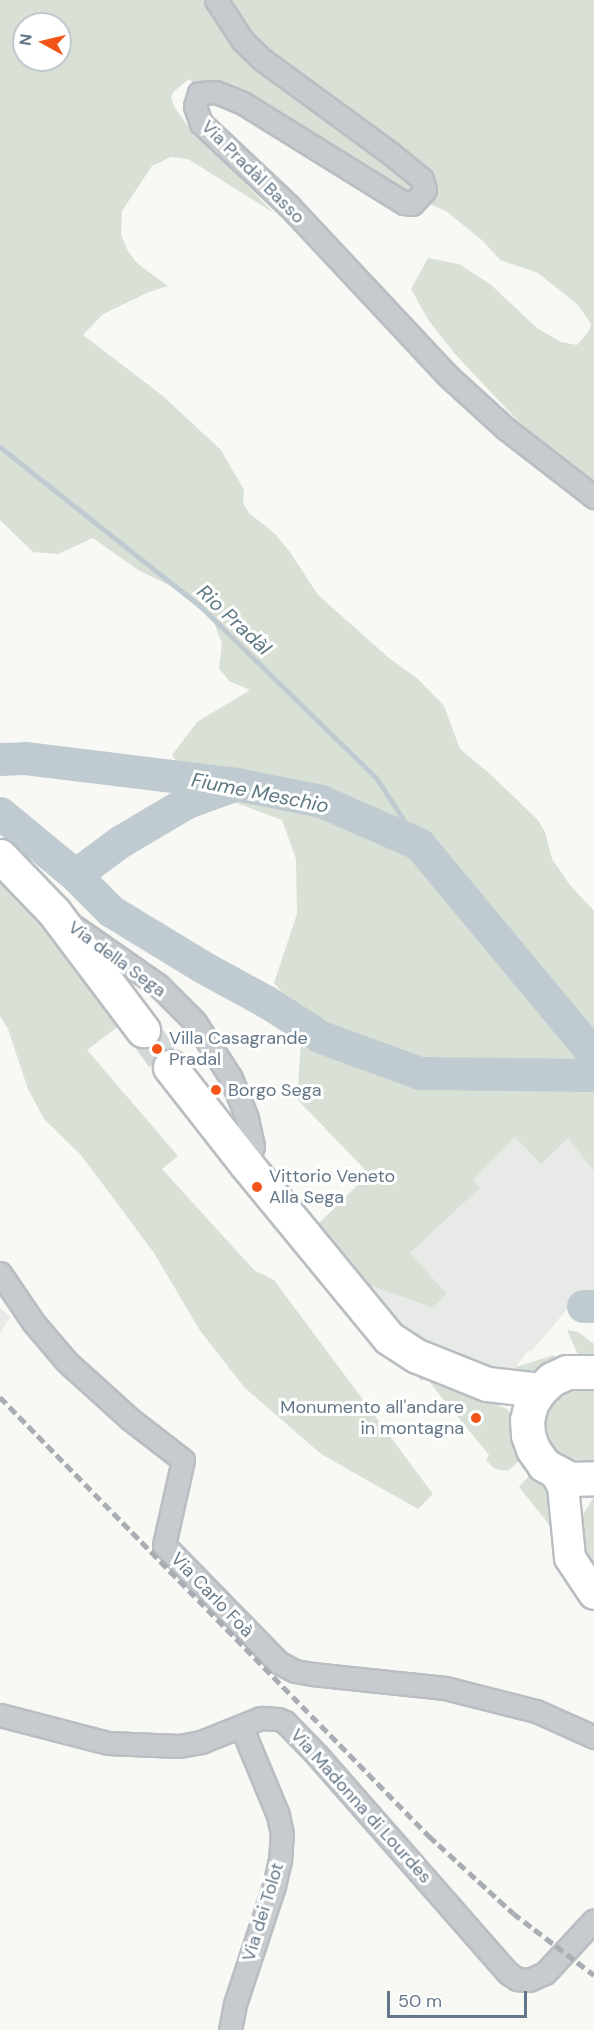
<!DOCTYPE html>
<html>
<head>
<meta charset="utf-8">
<style>
  body { margin:0 }
  #map { position:relative; width:594px; height:2030px; overflow:hidden; background:#f8f8f4; font-family:"DM Sans",sans-serif }
  div>[style] { position:absolute }
  .built>* { inset:0; background:#e8eae8 }
  .green>* { inset:0; background:#d9e0d5 }
  .stream>* { height:5px; margin:-2.5px; padding:0 2.5px; transform-origin:2.5px; border-radius:2.5px; background:#c0cbd1 }
  .river>* { height:33px; margin:-16.5px; padding:0 16.5px; transform-origin:16.5px; border-radius:16.5px; background:#c0cbd1 }
  .primary-tunnel>* { height:33px; margin-top:-16.5px; transform-origin:0; background:repeating-linear-gradient(90deg,#d3d8d9 0 33px,transparent 0 49px) }
  .roads { filter:drop-shadow(2px 0 #b9bec3) drop-shadow(-2px 0 #b9bec3) drop-shadow(0 2px #b9bec3) drop-shadow(0 -2px #b9bec3) }
  .minor>* { height:21px; margin:-10.5px; padding:0 10.5px; transform-origin:10.5px; border-radius:10.5px; background:#c7cbce }
  .secondary>* { height:30px; margin:-15px; padding:0 15px; transform-origin:15px; border-radius:15px; background:#fff }
  .primary>* { height:33px; margin:-16.5px; padding:0 16.5px; transform-origin:16.5px; border-radius:16.5px; background:#fff }
  .rail>* { height:4.5px; margin-top:-2.25px; transform-origin:0; background:repeating-linear-gradient(90deg,#a7adb3 0 9px,transparent 0 13.5px) }
  .dots>* { width:16px; height:16px; translate:-50% -50%; box-sizing:border-box; border:3px solid #fff; border-radius:50% }
  span { translate:-50% -50%; white-space:nowrap; text-align:center; line-height:1.15; -webkit-text-stroke:6px #fff; paint-order:stroke }
  .street-label { font-size:18px; color:#647788 }
  .poi-label { font-size:18px; color:#647788 }
  .left { translate:0 -50%; text-align:left }
  .right { translate:-100% -50%; text-align:right }
  .water-label { font-size:20px; color:#5f7984; font-style:italic }
  .north { position:absolute; left:12px; top:12px; width:60px; height:60px; box-sizing:border-box; background:#fff; border:2px solid #c1c9cf; border-radius:50%; rotate:278deg; font-size:16px; font-weight:700; line-height:24px; text-align:center; color:#647788 }
  .north::after { content:''; display:block; margin:auto; width:21px; height:27px; background:#f35519; clip-path:polygon(50% 0,100% 100%,50% 72%,0 100%) }
  .scale { position:absolute; left:387px; top:1991px; width:140px; height:27px; box-sizing:border-box; border:3px solid #647788; border-top:0; padding-left:8px; font-size:18px; line-height:21px; white-space:nowrap; color:#647788; -webkit-text-stroke:4px #fff; paint-order:stroke }
</style>
</head>
<body>
<div id="map">
  <div class="built">
    <i style="clip-path:polygon(515px 1137px,568px 1137px,594px 1171px,594px 1300px,573px 1302px,531px 1352px,528px 1350px,508px 1378px,426px 1346px,361px 1295px,372px 1286px,433px 1308px,447px 1295px,410px 1253px,480px 1188px,472px 1179px)"></i>
    <i style="clip-path:polygon(0 1307px,10px 1317px,0 1334px)"></i>
  </div>
  <div class="green">
    <i style="clip-path:polygon(evenodd,0 0,208px 0,416px 181px,410px 197px,202px 91px,189px 79px,173px 92px,171px 98px,175px 108px,187px 125px,274px 213px,188px 159px,171px 157px,152px 166px,122px 211px,121px 235px,128px 251px,138px 264px,168px 286px,149px 292px,103px 314px,83px 335px,163px 396px,221px 450px,244px 490px,243px 503px,249px 513px,275px 534px,290px 552px,318px 595px,389px 658px,418px 679px,444px 706px,460px 749px,489px 773px,538px 820px,545px 832px,552px 859px,570px 885px,594px 911px,594px 1171px,568px 1138px,541px 1164px,515px 1137px,473px 1179px,480px 1188px,410px 1253px,447px 1294px,433px 1308px,372px 1286px,361px 1295px,314px 1228px,369px 1174px,297px 1099px,303px 1015px,274px 983px,297px 914px,296px 859px,282px 820px,226px 799px,211px 807px,172px 755px,197px 722px,250px 690px,229px 681px,219px 668px,222px 643px,214px 623px,201px 607px,179px 590px,138px 570px,93px 538px,58px 554px,33px 552px,0 520px,0 0,24px 24px,60px 24px,60px 60px,24px 60px,24px 24px)"></i>
    <i style="clip-path:polygon(224px 0,594px 0,594px 484px,519px 422px,455px 354px,429px 321px,411px 289px,428px 258px,459px 264px,490px 284px,537px 328px,561px 342px,577px 345px,589px 331px,591px 324px,578px 305px,538px 273px,500px 260px,483px 241px,446px 211px,427px 203px,431px 191px,362px 123px,248px 36px)"></i>
    <i style="clip-path:polygon(0 856px,132px 1016px,87px 1050px,178px 1156px,162px 1169px,254px 1270px,274px 1280px,433px 1494px,418px 1509px,321px 1454px,244px 1387px,201px 1332px,154px 1253px,111px 1195px,80px 1154px,44px 1119px,28px 1089px,8px 1029px,0 1016px)"></i>
    <i style="clip-path:polygon(567px 1330px,578px 1332px,594px 1344px,594px 1363px,578px 1355px)"></i>
    <i style="clip-path:polygon(554px 1355px,557px 1361px,537px 1376px,508px 1378px,516px 1367px)"></i>
    <i style="clip-path:polygon(409px 1365px,507px 1409px,515px 1420px,521px 1459px,508px 1471px,495px 1469px,486px 1460px,489px 1455px,426px 1378px,421px 1381px)"></i>
    <i style="clip-path:polygon(579px 1387px,594px 1389px,594px 1460px,587px 1462px,564px 1457px,554px 1450px,545px 1429px,550px 1405px,557px 1396px)"></i>
    <i style="clip-path:polygon(531px 1474px,548px 1480px,551px 1527px,519px 1487px)"></i>
    <i style="clip-path:polygon(594px 1497px,594px 1576px,586px 1565px,580px 1527px,584px 1513px)"></i>
  </div>
  <div class="stream">
    <i style="left:0;top:447px;width:257px;rotate:38.5deg"></i>
    <i style="left:201px;top:607px;width:246px;rotate:44.3deg"></i>
    <i style="left:377px;top:779px;width:77px;rotate:57.1deg"></i>
  </div>
  <div class="river">
    <i style="left:0;top:759px;width:25px;rotate:-2deg"></i>
    <i style="left:25px;top:758px;width:213px;rotate:7deg"></i>
    <i style="left:236px;top:784px;width:87px;rotate:11.3deg"></i>
    <i style="left:321px;top:801px;width:107px;rotate:23.7deg"></i>
    <i style="left:419px;top:844px;width:274px;rotate:50.3deg"></i>
    <i style="left:0;top:813px;width:97px;rotate:39.6deg"></i>
    <i style="left:75px;top:875px;width:51px;rotate:45deg"></i>
    <i style="left:111px;top:911px;width:105px;rotate:31.4deg"></i>
    <i style="left:201px;top:966px;width:75px;rotate:28.6deg"></i>
    <i style="left:267px;top:1002px;width:64px;rotate:32.9deg"></i>
    <i style="left:321px;top:1037px;width:105px;rotate:20deg"></i>
    <i style="left:420px;top:1073px;width:174px;rotate:0.7deg"></i>
    <i style="left:75px;top:875px;width:57px;rotate:-36.5deg"></i>
    <i style="left:121px;top:841px;width:77px;rotate:-30.6deg"></i>
    <i style="left:187px;top:802px;width:47px;rotate:-20deg"></i>
    <i style="left:583px;top:1306px;width:11px"></i>
  </div>
  <div class="primary-tunnel">
    <i style="left:143px;top:1030px;width:46px;rotate:53.9deg"></i>
  </div>
  <div class="roads">
    <div class="minor">
      <i style="left:216px;top:0;width:49px;rotate:56.6deg"></i>
      <i style="left:243px;top:41px;width:28px;rotate:44deg"></i>
      <i style="left:263px;top:60px;width:157px;rotate:36.2deg"></i>
      <i style="left:390px;top:153px;width:41px;rotate:39.1deg"></i>
      <i style="left:422px;top:179px;width:11px;rotate:75deg"></i>
      <i style="left:425px;top:190px;width:19px;rotate:133deg"></i>
      <i style="left:412px;top:204px;width:8px;rotate:-173deg"></i>
      <i style="left:404px;top:203px;width:190px;rotate:-148.2deg"></i>
      <i style="left:243px;top:103px;width:29px;rotate:-158deg"></i>
      <i style="left:216px;top:92px;width:17px;rotate:177deg"></i>
      <i style="left:199px;top:93px;width:14px;rotate:107deg"></i>
      <i style="left:195px;top:106px;width:18px;rotate:71deg"></i>
      <i style="left:201px;top:123px;width:121px;rotate:43.3deg"></i>
      <i style="left:289px;top:206px;width:231px;rotate:46.9deg"></i>
      <i style="left:447px;top:375px;width:79px;rotate:42.4deg"></i>
      <i style="left:505px;top:428px;width:113px;rotate:37.8deg"></i>
      <i style="left:75px;top:927px;width:101px;rotate:34.9deg"></i>
      <i style="left:158px;top:985px;width:52px;rotate:45deg"></i>
      <i style="left:195px;top:1022px;width:67px;rotate:57.3deg"></i>
      <i style="left:231px;top:1078px;width:43px;rotate:68.2deg"></i>
      <i style="left:247px;top:1118px;width:29px;rotate:78deg"></i>
      <i style="left:253px;top:1146px;width:19px;rotate:111deg"></i>
      <i style="left:0;top:1273px;width:59px;rotate:56deg"></i>
      <i style="left:33px;top:1322px;width:52px;rotate:49.6deg"></i>
      <i style="left:67px;top:1362px;width:85px;rotate:42.1deg"></i>
      <i style="left:130px;top:1419px;width:67px;rotate:37.7deg"></i>
      <i style="left:183px;top:1460px;width:87px;rotate:102.6deg"></i>
      <i style="left:164px;top:1545px;width:163px;rotate:45.7deg"></i>
      <i style="left:278px;top:1662px;width:19px;rotate:28deg"></i>
      <i style="left:295px;top:1671px;width:17px;rotate:10deg"></i>
      <i style="left:312px;top:1674px;width:134px;rotate:6deg"></i>
      <i style="left:445px;top:1688px;width:94px;rotate:14.2deg"></i>
      <i style="left:536px;top:1711px;width:64px;rotate:24.1deg"></i>
      <i style="left:0;top:1715px;width:112px;rotate:14.5deg"></i>
      <i style="left:108px;top:1743px;width:71px;rotate:2.4deg"></i>
      <i style="left:179px;top:1746px;width:22px;rotate:-10deg"></i>
      <i style="left:201px;top:1742px;width:65px;rotate:-21.8deg"></i>
      <i style="left:261px;top:1718px;width:17px;rotate:3deg"></i>
      <i style="left:278px;top:1719px;width:8px;rotate:23deg"></i>
      <i style="left:285px;top:1722px;width:46px;rotate:45.9deg"></i>
      <i style="left:317px;top:1755px;width:290px;rotate:48.8deg"></i>
      <i style="left:508px;top:1973px;width:11px;rotate:34deg"></i>
      <i style="left:517px;top:1979px;width:12px;rotate:5deg"></i>
      <i style="left:529px;top:1980px;width:17px;rotate:-24deg"></i>
      <i style="left:545px;top:1973px;width:72px;rotate:-47.2deg"></i>
      <i style="left:230px;top:2030px;width:26px;rotate:-79deg"></i>
      <i style="left:235px;top:2004px;width:124px;rotate:-71.7deg"></i>
      <i style="left:274px;top:1886px;width:26px;rotate:-77deg"></i>
      <i style="left:280px;top:1861px;width:27px;rotate:-86deg"></i>
      <i style="left:282px;top:1834px;width:19px;rotate:-102deg"></i>
      <i style="left:278px;top:1815px;width:94px;rotate:-112.5deg"></i>
    </div>
    <div class="secondary">
      <i style="left:556px;top:1474px;width:14px;rotate:60deg"></i>
      <i style="left:563px;top:1486px;width:72px;rotate:84.4deg"></i>
      <i style="left:570px;top:1558px;width:43px;rotate:56.3deg"></i>
    </div>
    <div class="primary">
      <i style="left:0;top:856px;width:78px;rotate:46deg"></i>
      <i style="left:54px;top:912px;width:148px;rotate:53deg"></i>
      <i style="left:170px;top:1067px;width:123px;rotate:51.9deg"></i>
      <i style="left:246px;top:1164px;width:225px;rotate:50.6deg"></i>
      <i style="left:389px;top:1338px;width:33px;rotate:33deg"></i>
      <i style="left:417px;top:1356px;width:75px;rotate:21.8deg"></i>
      <i style="left:487px;top:1384px;width:53px;rotate:6.5deg"></i>
      <i style="left:594px;top:1372px;width:27px;rotate:180deg"></i>
      <i style="left:567px;top:1372px;width:17px;rotate:155deg"></i>
      <i style="left:552px;top:1379px;width:16px;rotate:137deg"></i>
      <i style="left:540px;top:1390px;width:17px;rotate:123deg"></i>
      <i style="left:531px;top:1404px;width:16px;rotate:104deg"></i>
      <i style="left:527px;top:1420px;width:15px;rotate:86deg"></i>
      <i style="left:528px;top:1435px;width:15px;rotate:70deg"></i>
      <i style="left:533px;top:1449px;width:19px;rotate:55deg"></i>
      <i style="left:544px;top:1465px;width:30px;rotate:28deg"></i>
      <i style="left:570px;top:1479px;width:24px;rotate:-2deg"></i>
    </div>
  </div>
  <div class="rail">
    <i style="left:0;top:1397px;width:614px;rotate:45.66deg"></i>
    <i style="left:429px;top:1836px;width:114px;rotate:42.5deg"></i>
    <i style="left:513px;top:1913px;width:102px;rotate:37.4deg"></i>
  </div>
  <div class="dots">
    <i style="left:157px;top:1049px;background:#f35519"></i>
    <i style="left:216px;top:1090px;background:#f35519"></i>
    <i style="left:257px;top:1187px;background:#f35519"></i>
    <i style="left:476px;top:1418px;background:#f35519"></i>
  </div>
  <div class="street-label">
    <span style="left:253px;top:172px;rotate:45deg">Via Pradàl Basso</span>
    <span style="left:117px;top:959px;rotate:36deg">Via della Sega</span>
    <span style="left:212px;top:1595px;rotate:46deg">Via Carlo Foà</span>
    <span style="left:361px;top:1806px;rotate:48deg">Via Madonna di Lourdes</span>
    <span style="left:263px;top:1912px;rotate:-73deg">Via dei Tolot</span>
  </div>
  <div class="poi-label">
    <span class="left" style="left:169px;top:1049px">Villa Casagrande<br>Pradal</span>
    <span class="left" style="left:228px;top:1090px">Borgo Sega</span>
    <span class="left" style="left:269px;top:1187px">Vittorio Veneto<br>Alla Sega</span>
    <span class="right" style="left:464px;top:1418px">Monumento all'andare<br>in montagna</span>
  </div>
  <div class="water-label">
    <span style="left:234px;top:620px;rotate:43deg">Rio Pradàl</span>
    <span style="left:260px;top:793px;rotate:11deg">Fiume Meschio</span>
  </div>
  <div class="north">N</div>
  <div class="scale">50 m</div>
</div>
</body>
</html>
